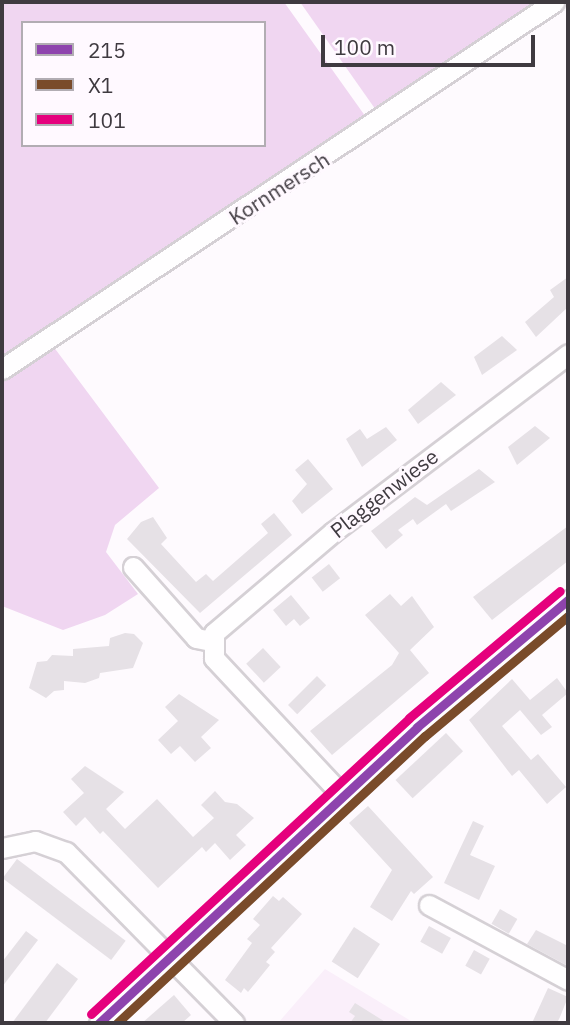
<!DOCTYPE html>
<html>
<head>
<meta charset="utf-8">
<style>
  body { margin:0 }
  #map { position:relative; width:570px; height:1025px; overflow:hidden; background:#fefafe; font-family:"IBM Plex Sans",sans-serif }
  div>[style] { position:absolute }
  .built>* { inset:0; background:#faeffa }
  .green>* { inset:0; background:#f0d6f1 }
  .building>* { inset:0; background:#e6e1e6; transform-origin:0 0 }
  .roads { filter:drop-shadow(2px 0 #d5d0d5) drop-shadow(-2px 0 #d5d0d5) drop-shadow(0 2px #d5d0d5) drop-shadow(0 -2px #d5d0d5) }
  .minor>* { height:19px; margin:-9.5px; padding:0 9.5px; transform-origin:9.5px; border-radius:9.5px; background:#fffeff }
  .bus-1>* { height:9px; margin:-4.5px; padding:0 4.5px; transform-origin:4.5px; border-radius:4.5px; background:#8e44ad }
  .bus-2>* { height:9px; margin:-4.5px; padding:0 4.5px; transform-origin:4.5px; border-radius:4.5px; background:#7a4b2a }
  .bus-3>* { height:9px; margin:-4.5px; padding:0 4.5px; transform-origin:4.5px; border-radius:4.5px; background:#e5007d }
  span { translate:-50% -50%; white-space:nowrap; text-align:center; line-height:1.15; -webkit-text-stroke:6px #fff9ff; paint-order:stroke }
  .street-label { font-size:21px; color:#3f3a40 }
  .frame { position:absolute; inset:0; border:4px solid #3f3a40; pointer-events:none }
  .legend { position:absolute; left:21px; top:21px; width:245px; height:126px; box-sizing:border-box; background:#fff9ff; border:2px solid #b2adb3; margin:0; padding:9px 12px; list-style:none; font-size:21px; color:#3f3a40 }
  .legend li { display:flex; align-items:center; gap:14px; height:35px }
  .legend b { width:35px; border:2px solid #b2adb3 }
  .scale { position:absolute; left:321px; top:35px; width:214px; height:32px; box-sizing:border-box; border:4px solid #3f3a40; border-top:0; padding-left:9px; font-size:21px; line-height:24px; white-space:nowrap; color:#3f3a40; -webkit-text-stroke:5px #fff9ff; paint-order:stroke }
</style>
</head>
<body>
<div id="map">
  <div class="built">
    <i style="clip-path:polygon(325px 969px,411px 1021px,410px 1023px,278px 1023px)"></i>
  </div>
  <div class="green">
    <i style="clip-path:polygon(evenodd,2px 2px,284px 2px,368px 120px,2px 360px,2px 2px,23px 23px,264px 23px,264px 145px,23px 145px,23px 23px)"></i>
    <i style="clip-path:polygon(300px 2px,550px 2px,378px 113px)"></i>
    <i style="clip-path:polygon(53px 346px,159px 488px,115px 525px,106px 552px,138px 594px,105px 615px,63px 630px,2px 606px,2px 379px)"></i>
  </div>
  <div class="building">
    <i style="clip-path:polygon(568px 277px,568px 307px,536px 337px,525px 322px,554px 297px,550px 290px)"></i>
    <i style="clip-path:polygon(502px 336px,517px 350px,482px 375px,474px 357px)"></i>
    <i style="clip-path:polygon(441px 382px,456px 395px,418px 424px,408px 410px)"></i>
    <i style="clip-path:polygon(535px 426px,550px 438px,517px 465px,508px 447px)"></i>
    <i style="clip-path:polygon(386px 427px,397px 440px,362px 467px,346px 439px,360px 429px,367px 439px)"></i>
    <i style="clip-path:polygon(308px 459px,333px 489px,302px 514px,292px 501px,307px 484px,295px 470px)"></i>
    <i style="clip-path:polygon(479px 469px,495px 482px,451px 511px,446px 504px,417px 525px,413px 519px,398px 530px,403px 535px,386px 549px,371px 531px,415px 497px,427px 505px)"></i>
    <i style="clip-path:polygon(274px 513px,292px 535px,200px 613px,127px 539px,141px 522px,153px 517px,167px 538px,161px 544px,196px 582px,206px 574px,213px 581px,268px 533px,261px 524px)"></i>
    <i style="clip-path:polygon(568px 526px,568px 561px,492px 620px,473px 597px)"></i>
    <i style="left:329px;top:564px;width:18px;height:22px;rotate:52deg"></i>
    <i style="clip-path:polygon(390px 594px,401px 606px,412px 596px,434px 627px,410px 650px,429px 673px,332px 755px,310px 731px,392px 665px,399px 653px,365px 615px)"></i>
    <i style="clip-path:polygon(291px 595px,310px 618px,300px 626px,294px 619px,286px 626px,273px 610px)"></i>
    <i style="clip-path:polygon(125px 633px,134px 634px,143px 643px,133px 668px,100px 673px,99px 678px,85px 683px,64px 681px,64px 690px,54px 691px,46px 698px,29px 688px,37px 662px,47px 661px,52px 655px,73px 656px,73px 649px,109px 646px,110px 638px)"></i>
    <i style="left:263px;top:648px;width:26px;height:23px;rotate:47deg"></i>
    <i style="left:317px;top:676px;width:13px;height:41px;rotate:45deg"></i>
    <i style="clip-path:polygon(557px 678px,568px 693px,542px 715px,552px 727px,541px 735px,520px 710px,502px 726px,531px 760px,538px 754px,566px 787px,547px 804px,519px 770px,512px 776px,469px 720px,512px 679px,530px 700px)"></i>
    <i style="clip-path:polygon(179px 694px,219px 720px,201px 737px,211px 748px,195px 762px,180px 746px,171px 754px,158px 740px,178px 721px,165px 707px)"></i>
    <i style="left:446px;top:733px;width:25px;height:69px;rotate:47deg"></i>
    <i style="clip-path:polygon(85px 766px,124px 792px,106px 809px,125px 829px,157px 799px,193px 837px,214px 818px,201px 805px,215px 791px,225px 802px,237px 804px,254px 818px,236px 835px,246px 845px,230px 860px,215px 843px,206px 852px,202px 847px,158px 888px,103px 831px,100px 834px,85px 817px,76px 826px,63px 812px,84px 793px,71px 779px)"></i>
    <i style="clip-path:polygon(368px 806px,433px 877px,414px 894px,411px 891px,392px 921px,370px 907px,392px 870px,349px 823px)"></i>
    <i style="clip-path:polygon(473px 821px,484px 826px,470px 855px,495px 866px,479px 900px,444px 883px)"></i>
    <i style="left:17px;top:859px;width:136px;height:24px;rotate:37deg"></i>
    <i style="clip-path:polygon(273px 896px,279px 901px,283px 897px,302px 914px,271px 948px,275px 952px,266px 962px,270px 965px,248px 992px,244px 988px,241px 993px,225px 980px,252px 943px,247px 939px,260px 925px,253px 919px)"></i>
    <i style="left:500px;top:909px;width:20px;height:17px;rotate:30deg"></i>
    <i style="left:429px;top:926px;width:25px;height:18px;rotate:29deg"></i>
    <i style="left:354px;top:927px;width:31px;height:41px;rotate:33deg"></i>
    <i style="clip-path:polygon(536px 930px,568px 946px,568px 966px,527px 944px)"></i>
    <i style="clip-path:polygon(26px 931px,38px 940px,2px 987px,2px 962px)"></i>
    <i style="left:474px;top:950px;width:18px;height:18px;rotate:29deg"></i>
    <i style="clip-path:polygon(57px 963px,78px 979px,45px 1023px,12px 1023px)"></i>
    <i style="clip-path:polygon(548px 988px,568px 997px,560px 1017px,557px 1023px,532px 1023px)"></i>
    <i style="clip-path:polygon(174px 995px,191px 1015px,182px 1023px,142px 1023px)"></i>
    <i style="clip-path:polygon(355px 1003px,387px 1023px,350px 1023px,355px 1016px,349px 1012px)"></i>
  </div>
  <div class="roads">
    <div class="minor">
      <i style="left:2px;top:369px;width:663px;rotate:-33.62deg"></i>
      <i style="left:133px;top:567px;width:95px;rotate:48.4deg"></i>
      <i style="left:196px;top:638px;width:15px;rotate:11deg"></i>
      <i style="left:343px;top:796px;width:189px;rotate:-133.1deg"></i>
      <i style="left:214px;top:658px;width:25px;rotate:-90deg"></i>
      <i style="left:214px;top:633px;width:156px;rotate:-40.3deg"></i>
      <i style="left:333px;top:532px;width:295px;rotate:-37.1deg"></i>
      <i style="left:2px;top:848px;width:34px;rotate:-12deg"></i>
      <i style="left:35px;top:841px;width:33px;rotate:20deg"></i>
      <i style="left:66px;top:852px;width:240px;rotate:45.5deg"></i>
      <i style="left:429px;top:905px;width:158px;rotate:28.3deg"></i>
      <i style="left:99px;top:1023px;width:434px;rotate:-42.9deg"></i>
      <i style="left:417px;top:727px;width:197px;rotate:-40.1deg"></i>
    </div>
  </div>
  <div class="bus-1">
    <i style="left:99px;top:1023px;width:434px;rotate:-42.9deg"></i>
    <i style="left:417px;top:727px;width:197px;rotate:-40.1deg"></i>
  </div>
  <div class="bus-2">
    <i style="left:117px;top:1023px;width:421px;rotate:-43deg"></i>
    <i style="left:425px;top:736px;width:187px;rotate:-40deg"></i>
  </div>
  <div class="bus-3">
    <i style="left:91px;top:1014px;width:434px;rotate:-42.9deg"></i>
    <i style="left:409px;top:718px;width:197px;rotate:-40.1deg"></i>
  </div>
  <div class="street-label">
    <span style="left:279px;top:188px;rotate:-33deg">Kornmersch</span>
    <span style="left:384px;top:493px;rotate:-38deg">Plaggenwiese</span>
  </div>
  <div class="frame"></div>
  <ul class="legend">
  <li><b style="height:9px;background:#8e44ad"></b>215</li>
  <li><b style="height:9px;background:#7a4b2a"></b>X1</li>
  <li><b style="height:9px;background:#e5007d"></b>101</li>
  </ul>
  <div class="scale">100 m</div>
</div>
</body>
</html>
